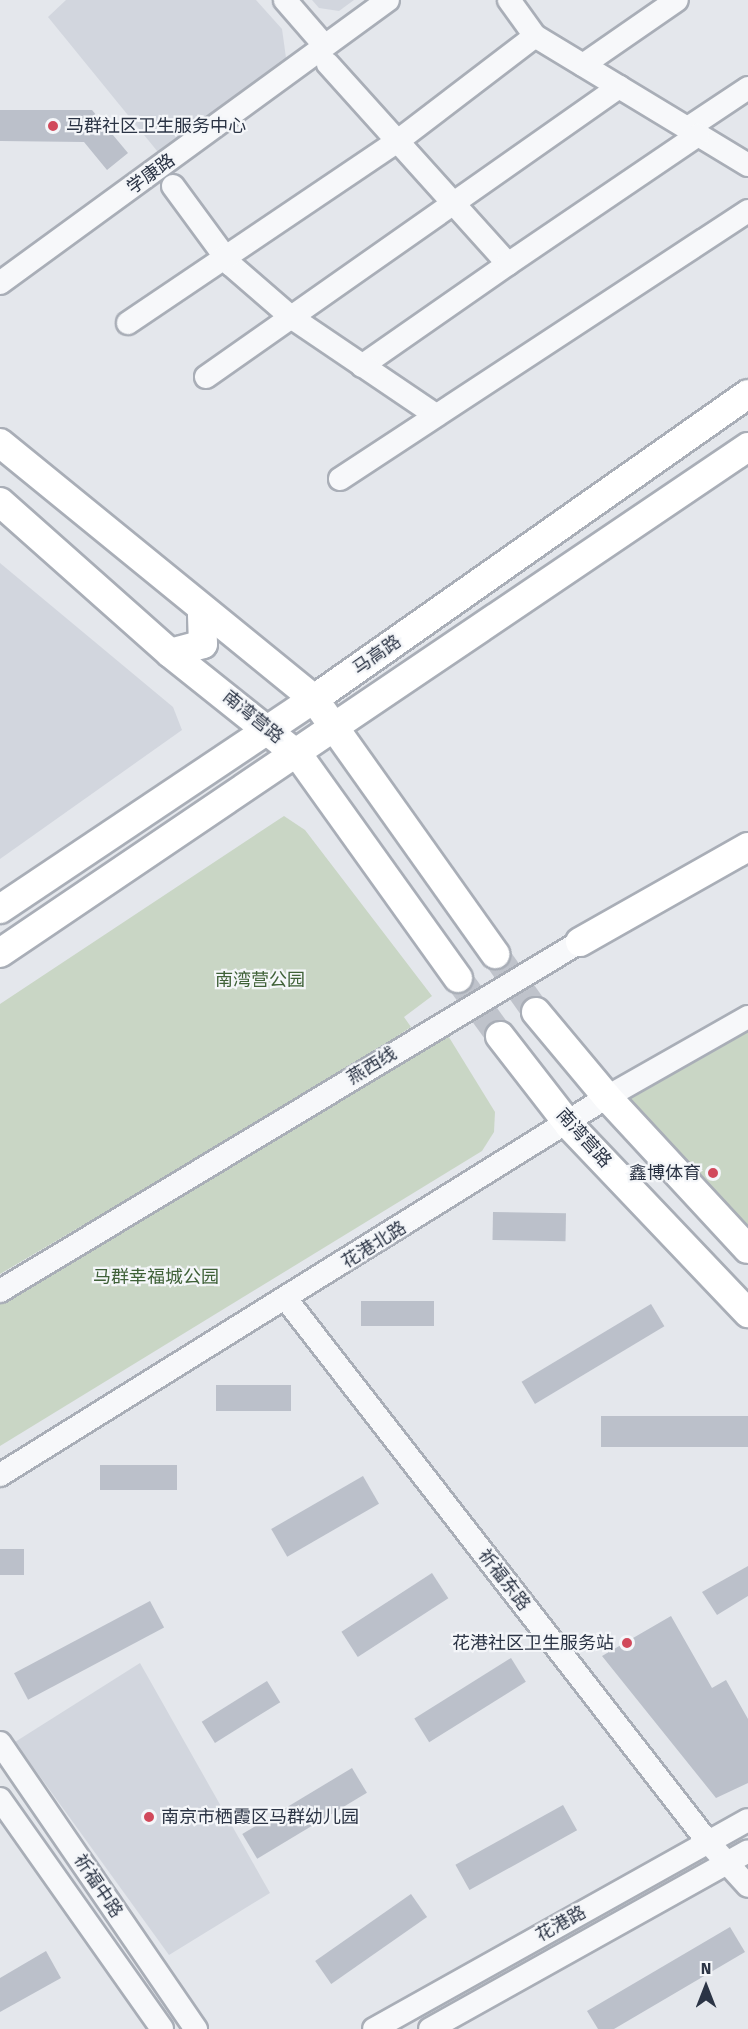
<!DOCTYPE html>
<html>
<head>
<meta charset="utf-8">
<style>
  body { margin:0 }
  #map { position:relative; width:748px; height:2029px; overflow:hidden; background:#e4e7ec; font-family:"Fira Sans","Noto Sans SC",sans-serif }
  div>[style] { position:absolute }
  .built>* { inset:0; background:#d2d6de }
  .green>* { inset:0; background:#c9d6c5 }
  .building>* { inset:0; background:#bbc0ca; transform-origin:0 0 }
  .major-tunnel>* { height:28px; margin-top:-14px; transform-origin:0; background:repeating-linear-gradient(90deg,#bfc3cb 0 28px,transparent 0 42px) }
  .roads { filter:drop-shadow(2px 0 #a9aeb7) drop-shadow(-2px 0 #a9aeb7) drop-shadow(0 2px #a9aeb7) drop-shadow(0 -2px #a9aeb7) }
  .minor>* { height:22px; margin:-11px; padding:0 11px; transform-origin:11px; border-radius:11px; background:#f7f8fa }
  .major>* { height:28px; margin:-14px; padding:0 14px; transform-origin:14px; border-radius:14px; background:#fff }
  .dots>* { width:16px; height:16px; translate:-50% -50%; box-sizing:border-box; border:3px solid #f4f6f9; border-radius:50% }
  span { translate:-50% -50%; white-space:nowrap; text-align:center; line-height:1.15; -webkit-text-stroke:4.5px #f4f6f9; paint-order:stroke }
  .poi-label { font-size:18px; color:#2b3445 }
  .left { translate:0 -50%; text-align:left }
  .right { translate:-100% -50%; text-align:right }
  .street-label { font-size:18px; color:#2b3445 }
  .park-label { font-size:18px; color:#3f6138 }
  .north { position:absolute; left:676px; top:1957px; width:60px; height:60px; -webkit-text-stroke:4px #f4f6f9; paint-order:stroke; rotate:0deg; font-size:16px; font-weight:700; line-height:24px; text-align:center; color:#2b3445 }
  .north::after { content:''; display:block; margin:auto; width:21px; height:27px; background:#2b3445; clip-path:polygon(50% 0,100% 100%,50% 72%,0 100%) }
</style>
</head>
<body>
<div id="map">
  <div class="built">
    <i style="clip-path:polygon(66px 0,256px 0,282px 29px,287px 65px,162px 157px,48px 17px)"></i>
    <i style="clip-path:polygon(312px 0,354px 0,339px 11px,319px 8px)"></i>
    <i style="clip-path:polygon(0 563px,173px 707px,182px 730px,0 859px)"></i>
    <i style="clip-path:polygon(140px 1663px,270px 1893px,169px 1955px,15px 1742px)"></i>
  </div>
  <div class="green">
    <i style="clip-path:polygon(284px 816px,305px 830px,432px 996px,404px 1017px,411px 1027px,343px 1072px,0 1274px,0 1004px)"></i>
    <i style="clip-path:polygon(748px 1017px,748px 1249px,607px 1097px)"></i>
    <i style="clip-path:polygon(447px 1034px,495px 1112px,494px 1132px,482px 1151px,0 1446px,0 1300px)"></i>
  </div>
  <div class="building">
    <i style="clip-path:polygon(0 110px,92px 110px,128px 153px,107px 170px,84px 142px,0 141px)"></i>
    <i style="left:493px;top:1212px;width:73px;height:28px;rotate:1deg"></i>
    <i style="left:361px;top:1301px;width:73px;height:25px"></i>
    <i style="left:651px;top:1304px;width:26px;height:151px;rotate:59deg"></i>
    <i style="left:216px;top:1385px;width:75px;height:26px"></i>
    <i style="left:748px;top:1416px;width:31px;height:147px;rotate:90deg"></i>
    <i style="left:100px;top:1465px;width:77px;height:25px"></i>
    <i style="left:363px;top:1476px;width:32px;height:106px;rotate:60deg"></i>
    <i style="left:0;top:1549px;width:24px;height:26px"></i>
    <i style="clip-path:polygon(748px 1566px,748px 1596px,717px 1615px,702px 1592px)"></i>
    <i style="left:432px;top:1573px;width:30px;height:108px;rotate:57deg"></i>
    <i style="left:150px;top:1601px;width:30px;height:154px;rotate:62deg"></i>
    <i style="clip-path:polygon(671px 1616px,712px 1688px,726px 1680px,748px 1719px,748px 1783px,716px 1798px,602px 1656px)"></i>
    <i style="left:511px;top:1658px;width:28px;height:114px;rotate:58deg"></i>
    <i style="left:267px;top:1681px;width:25px;height:77px;rotate:58deg"></i>
    <i style="left:352px;top:1768px;width:29px;height:128px;rotate:59deg"></i>
    <i style="left:563px;top:1805px;width:29px;height:123px;rotate:61deg"></i>
    <i style="left:411px;top:1894px;width:28px;height:117px;rotate:55deg"></i>
    <i style="clip-path:polygon(730px 1927px,745px 1952px,614px 2029px,598px 2029px,587px 2011px)"></i>
    <i style="clip-path:polygon(46px 1951px,61px 1978px,0 2012px,0 1978px)"></i>
  </div>
  <div class="major-tunnel">
    <i style="left:495px;top:954px;width:71px;rotate:54.7deg"></i>
    <i style="left:458px;top:978px;width:72px;rotate:54.1deg"></i>
  </div>
  <div class="roads">
    <div class="minor">
      <i style="left:285px;top:0;width:60px;rotate:49.1deg"></i>
      <i style="left:509px;top:0;width:44px;rotate:54.2deg"></i>
      <i style="left:535px;top:36px;width:249px;rotate:31.2deg"></i>
      <i style="left:328px;top:64px;width:269px;rotate:48deg"></i>
      <i style="left:508px;top:264px;width:178px;rotate:145.1deg"></i>
      <i style="left:583px;top:65px;width:114px;rotate:-34.7deg"></i>
      <i style="left:688px;top:128px;width:72px;rotate:-33.7deg"></i>
      <i style="left:173px;top:186px;width:98px;rotate:53.7deg"></i>
      <i style="left:231px;top:265px;width:79px;rotate:40.9deg"></i>
      <i style="left:291px;top:317px;width:175px;rotate:34.1deg"></i>
      <i style="left:508px;top:264px;width:230px;rotate:-34.2deg"></i>
      <i style="left:0;top:283px;width:480px;rotate:-36.1deg"></i>
      <i style="left:128px;top:323px;width:327px;rotate:-34deg"></i>
      <i style="left:399px;top:140px;width:171px;rotate:-37.4deg"></i>
      <i style="left:206px;top:377px;width:505px;rotate:-35.08deg"></i>
      <i style="left:340px;top:479px;width:488px;rotate:-33.3deg"></i>
      <i style="left:0;top:1291px;width:677px;rotate:-31.04deg"></i>
      <i style="left:286px;top:1299px;width:688px;rotate:52.15deg"></i>
      <i style="left:708px;top:1842px;width:59px;rotate:47.7deg"></i>
      <i style="left:0;top:1475px;width:715px;rotate:-31.91deg"></i>
      <i style="left:607px;top:1097px;width:162px;rotate:-29.6deg"></i>
      <i style="left:0;top:1743px;width:347px;rotate:55.6deg"></i>
      <i style="left:0;top:1799px;width:281px;rotate:54.8deg"></i>
      <i style="left:374px;top:2029px;width:428px;rotate:-29.2deg"></i>
      <i style="left:430px;top:2029px;width:364px;rotate:-29.2deg"></i>
    </div>
    <div class="major">
      <i style="left:0;top:443px;width:405px;rotate:39.2deg"></i>
      <i style="left:314px;top:699px;width:313px;rotate:54.6deg"></i>
      <i style="left:0;top:502px;width:227px;rotate:41.6deg"></i>
      <i style="left:170px;top:653px;width:165px;rotate:38.6deg"></i>
      <i style="left:299px;top:756px;width:273px;rotate:54.4deg"></i>
      <i style="left:170px;top:653px;width:34px;rotate:-15deg"></i>
      <i style="left:203px;top:644px;width:32px;rotate:-92deg"></i>
      <i style="left:0;top:909px;width:378px;rotate:-33.8deg"></i>
      <i style="left:314px;top:699px;width:530px;rotate:-35.1deg"></i>
      <i style="left:580px;top:942px;width:193px;rotate:-29.5deg"></i>
      <i style="left:0;top:953px;width:903px;rotate:-34.08deg"></i>
      <i style="left:536px;top:1012px;width:111px;rotate:50.1deg"></i>
      <i style="left:607px;top:1097px;width:207px;rotate:47.2deg"></i>
      <i style="left:500px;top:1036px;width:113px;rotate:52.2deg"></i>
      <i style="left:569px;top:1125px;width:260px;rotate:46.4deg"></i>
    </div>
  </div>
  <div class="dots">
    <i style="left:53px;top:126px;background:#d1495b"></i>
    <i style="left:713px;top:1173px;background:#d1495b"></i>
    <i style="left:627px;top:1643px;background:#d1495b"></i>
    <i style="left:149px;top:1817px;background:#d1495b"></i>
  </div>
  <div class="poi-label">
    <span class="left" style="left:66px;top:126px">马群社区卫生服务中心</span>
    <span class="right" style="left:701px;top:1173px">鑫博体育</span>
    <span class="right" style="left:614px;top:1643px">花港社区卫生服务站</span>
    <span class="left" style="left:161px;top:1817px">南京市栖霞区马群幼儿园</span>
  </div>
  <div class="street-label">
    <span style="left:151px;top:174px;rotate:-36deg">学康路</span>
    <span style="left:377px;top:655px;rotate:-35deg">马高路</span>
    <span style="left:253px;top:717px;rotate:39deg">南湾营路</span>
    <span style="left:372px;top:1066px;rotate:-31deg">燕西线</span>
    <span style="left:584px;top:1138px;rotate:48deg">南湾营路</span>
    <span style="left:374px;top:1245px;rotate:-32deg">花港北路</span>
    <span style="left:504px;top:1580px;rotate:52deg">祈福东路</span>
    <span style="left:98px;top:1886px;rotate:56deg">祈福中路</span>
    <span style="left:561px;top:1924px;rotate:-29deg">花港路</span>
  </div>
  <div class="park-label">
    <span style="left:260px;top:980px">南湾营公园</span>
    <span style="left:156px;top:1277px">马群幸福城公园</span>
  </div>
  <div class="north">N</div>
</div>
</body>
</html>
